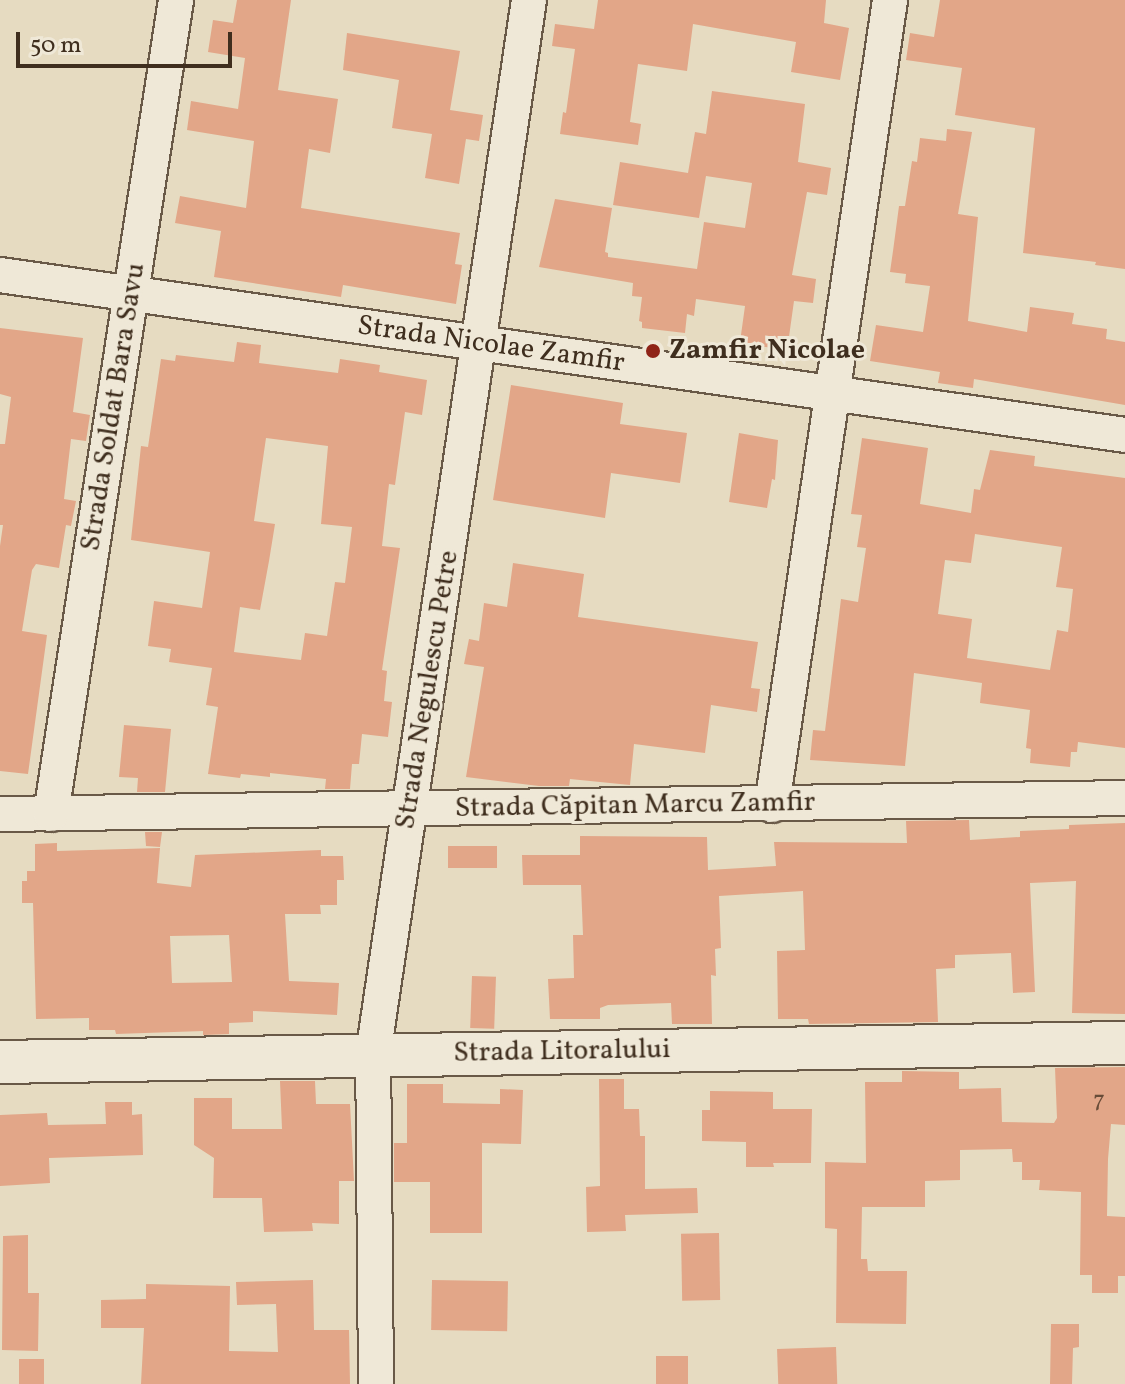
<!DOCTYPE html>
<html>
<head>
<meta charset="utf-8">
<style>
  body { margin:0 }
  #map { position:relative; width:1125px; height:1384px; overflow:hidden; background:#e6dbc1; font-family:Vollkorn,serif }
  div>[style] { position:absolute }
  .building>* { inset:0; background:#e2a688; transform-origin:0 0 }
  .roads { filter:drop-shadow(2px 0 #695947) drop-shadow(-2px 0 #695947) drop-shadow(0 2px #695947) drop-shadow(0 -2px #695947) }
  .minor>* { height:34px; margin:-17px; padding:0 17px; transform-origin:17px; border-radius:17px; background:#efe8d7 }
  .tertiary>* { height:42px; margin:-21px; padding:0 21px; transform-origin:21px; border-radius:21px; background:#efe8d7 }
  .dots>* { width:22px; height:22px; translate:-50% -50%; box-sizing:border-box; border:4px solid #efe8d7; border-radius:50% }
  span { translate:-50% -50%; white-space:nowrap; text-align:center; line-height:1.15; -webkit-text-stroke:6px #efe8d7; paint-order:stroke }
  .number-label { font-size:24px; color:#684c38 }
  .number-label span { -webkit-text-stroke-width:0 }
  .street-label { font-size:28px; color:#3f2e1e }
  .poi-label { font-size:28px; color:#3f2e1e; font-weight:700 }
  .left { translate:0 -50%; text-align:left }
  .scale { position:absolute; left:16px; top:32px; width:216px; height:36px; box-sizing:border-box; border:4px solid #3f2e1e; border-top:0; padding-left:10px; font-size:24px; line-height:28px; white-space:nowrap; color:#3f2e1e; -webkit-text-stroke:6px #efe8d7; paint-order:stroke }
</style>
</head>
<body>
<div id="map">
  <div class="building">
    <i style="clip-path:polygon(237px 0,291px 0,278px 90px,338px 99px,330px 153px,309px 149px,301px 208px,460px 233px,455px 264px,462px 265px,456px 304px,343px 285px,341px 297px,214px 277px,221px 231px,175px 223px,180px 196px,246px 208px,254px 141px,187px 130px,191px 101px,238px 109px,245px 58px,208px 52px,213px 20px,233px 23px)"></i>
    <i style="clip-path:polygon(598px 0,826px 0,824px 23px,849px 28px,840px 80px,791px 72px,796px 42px,693px 24px,687px 71px,638px 64px,630px 122px,641px 124px,638px 145px,560px 134px,563px 112px,566px 113px,575px 49px,552px 46px,555px 24px,594px 29px)"></i>
    <i style="clip-path:polygon(940px 0,1125px 0,1125px 269px,1095px 265px,1096px 262px,1023px 253px,1035px 128px,955px 115px,962px 68px,906px 60px,910px 33px,934px 37px)"></i>
    <i style="clip-path:polygon(347px 33px,460px 51px,450px 110px,483px 115px,479px 141px,466px 139px,459px 184px,425px 178px,432px 134px,392px 128px,399px 80px,343px 70px)"></i>
    <i style="clip-path:polygon(712px 91px,805px 104px,798px 162px,831px 168px,827px 195px,807px 192px,792px 275px,816px 279px,813px 303px,794px 301px,787px 351px,740px 342px,745px 306px,696px 299px,694px 316px,687px 314px,685px 333px,642px 328px,642px 322px,639px 321px,642px 297px,632px 296px,633px 283px,539px 267px,555px 199px,612px 208px,605px 252px,608px 253px,608px 257px,697px 269px,704px 222px,745px 228px,752px 183px,706px 176px,699px 218px,613px 205px,620px 162px,688px 173px,695px 132px,706px 134px)"></i>
    <i style="clip-path:polygon(947px 129px,972px 132px,958px 214px,978px 217px,968px 321px,1027px 332px,1030px 307px,1074px 313px,1072px 324px,1107px 329px,1106px 339px,1125px 342px,1125px 405px,974px 379px,973px 388px,938px 383px,940px 372px,870px 361px,876px 325px,923px 332px,930px 286px,905px 283px,906px 274px,890px 272px,893px 251px,899px 206px,905px 206px,912px 161px,917px 162px,920px 138px,946px 141px)"></i>
    <i style="clip-path:polygon(0 328px,83px 338px,73px 412px,90px 415px,86px 441px,71px 439px,64px 499px,76px 501px,71px 526px,66px 525px,59px 568px,36px 564px,32px 570px,22px 631px,47px 635px,28px 774px,0 771px,0 546px,3px 525px,0 525px,0 444px,5px 444px,11px 397px,0 394px)"></i>
    <i style="clip-path:polygon(evenodd,237px 342px,261px 345px,259px 363px,338px 373px,340px 359px,380px 365px,379px 372px,427px 380px,422px 415px,405px 412px,395px 485px,389px 484px,382px 546px,400px 548px,382px 670px,387px 671px,384px 701px,392px 702px,388px 737px,362px 734px,359px 764px,352px 764px,350px 789px,325px 789px,326px 779px,270px 773px,270px 777px,241px 774px,240px 778px,208px 774px,218px 707px,206px 705px,212px 668px,169px 662px,171px 649px,148px 646px,154px 601px,202px 608px,210px 552px,131px 540px,141px 446px,148px 447px,161px 359px,175px 361px,176px 355px,234px 362px,237px 342px,266px 438px,328px 446px,321px 524px,352px 527px,345px 583px,335px 582px,327px 636px,305px 633px,301px 660px,234px 652px,240px 607px,260px 610px,269px 561px,275px 524px,254px 521px,266px 438px)"></i>
    <i style="clip-path:polygon(511px 385px,623px 403px,620px 424px,687px 433px,680px 483px,611px 473px,605px 518px,493px 500px)"></i>
    <i style="clip-path:polygon(739px 433px,778px 440px,775px 480px,772px 479px,767px 508px,729px 502px)"></i>
    <i style="clip-path:polygon(evenodd,862px 438px,928px 448px,920px 504px,971px 513px,974px 489px,980px 490px,990px 450px,1035px 456px,1034px 466px,1125px 478px,1125px 748px,1078px 742px,1077px 752px,1071px 752px,1070px 767px,1030px 763px,1031px 749px,1026px 748px,1030px 710px,980px 703px,982px 683px,914px 673px,905px 766px,810px 760px,813px 730px,825px 731px,841px 599px,858px 602px,866px 548px,857px 547px,862px 515px,851px 514px,862px 438px,975px 534px,1062px 547px,1056px 587px,1073px 589px,1068px 632px,1057px 630px,1050px 670px,967px 658px,972px 619px,938px 614px,945px 560px,971px 563px,975px 534px)"></i>
    <i style="clip-path:polygon(513px 563px,584px 574px,578px 617px,758px 642px,751px 688px,760px 689px,757px 712px,711px 705px,705px 753px,634px 744px,630px 785px,570px 779px,569px 786px,539px 786px,466px 777px,484px 667px,464px 664px,469px 639px,479px 641px,484px 603px,507px 607px)"></i>
    <i style="clip-path:polygon(124px 725px,171px 729px,165px 792px,137px 792px,138px 778px,119px 777px)"></i>
    <i style="clip-path:polygon(969px 820px,970px 840px,1020px 837px,1020px 831px,1069px 829px,1069px 825px,1125px 823px,1125px 1014px,1072px 1013px,1076px 881px,1030px 883px,1035px 992px,1013px 993px,1011px 953px,955px 955px,955px 968px,936px 969px,938px 1022px,809px 1024px,808px 1019px,778px 1019px,777px 951px,805px 950px,803px 891px,719px 896px,721px 948px,715px 949px,716px 976px,711px 975px,712px 1024px,672px 1024px,671px 1003px,608px 1005px,600px 1008px,600px 1019px,550px 1019px,548px 979px,574px 978px,573px 935px,583px 935px,581px 885px,523px 885px,522px 855px,580px 855px,580px 836px,707px 837px,708px 870px,776px 866px,774px 842px,907px 843px,906px 821px)"></i>
    <i style="clip-path:polygon(145px 832px,162px 832px,160px 847px,146px 846px)"></i>
    <i style="clip-path:polygon(evenodd,57px 843px,57px 851px,160px 848px,157px 883px,191px 887px,195px 855px,321px 850px,321px 856px,343px 856px,344px 880px,337px 880px,337px 905px,320px 905px,321px 914px,285px 914px,289px 981px,339px 983px,337px 1015px,253px 1011px,253px 1022px,229px 1023px,229px 1034px,203px 1035px,203px 1031px,116px 1034px,115px 1030px,89px 1030px,89px 1018px,36px 1019px,33px 903px,22px 903px,22px 881px,27px 881px,27px 871px,35px 871px,35px 844px,57px 843px,229px 935px,232px 982px,172px 983px,170px 936px,229px 935px)"></i>
    <i style="left:448px;top:846px;width:49px;height:22px"></i>
    <i style="left:472px;top:976px;width:24px;height:52px;rotate:2deg"></i>
    <i style="clip-path:polygon(1125px 1067px,1125px 1125px,1111px 1124px,1108px 1159px,1107px 1216px,1125px 1217px,1125px 1276px,1118px 1276px,1118px 1293px,1092px 1293px,1092px 1275px,1080px 1275px,1081px 1192px,1039px 1190px,1040px 1180px,1022px 1180px,1022px 1162px,1013px 1162px,1012px 1149px,960px 1150px,960px 1180px,925px 1181px,925px 1207px,862px 1207px,861px 1259px,867px 1259px,868px 1271px,907px 1271px,906px 1324px,836px 1323px,837px 1229px,825px 1228px,825px 1162px,866px 1163px,865px 1082px,902px 1082px,902px 1071px,959px 1072px,959px 1089px,1001px 1088px,1002px 1122px,1054px 1123px,1057px 1118px,1055px 1068px)"></i>
    <i style="clip-path:polygon(599px 1079px,624px 1079px,624px 1109px,639px 1109px,640px 1136px,645px 1136px,645px 1189px,697px 1188px,698px 1213px,625px 1215px,626px 1231px,587px 1232px,586px 1187px,600px 1186px)"></i>
    <i style="clip-path:polygon(280px 1081px,315px 1081px,316px 1104px,350px 1104px,354px 1181px,339px 1181px,339px 1224px,312px 1223px,313px 1231px,264px 1232px,262px 1198px,213px 1198px,214px 1158px,194px 1145px,194px 1098px,232px 1098px,232px 1129px,282px 1129px)"></i>
    <i style="clip-path:polygon(407px 1084px,443px 1084px,443px 1103px,500px 1104px,500px 1089px,523px 1090px,521px 1144px,482px 1143px,482px 1233px,430px 1233px,430px 1182px,394px 1182px,394px 1143px,407px 1143px)"></i>
    <i style="clip-path:polygon(710px 1091px,773px 1092px,773px 1109px,812px 1109px,811px 1163px,773px 1163px,774px 1167px,746px 1167px,746px 1142px,702px 1141px,702px 1110px,710px 1110px)"></i>
    <i style="clip-path:polygon(105px 1102px,132px 1102px,132px 1115px,142px 1114px,143px 1155px,49px 1158px,50px 1183px,0 1186px,0 1115px,47px 1113px,48px 1125px,106px 1124px)"></i>
    <i style="left:719px;top:1233px;width:67px;height:38px;rotate:89deg"></i>
    <i style="clip-path:polygon(28px 1235px,28px 1293px,39px 1293px,38px 1351px,2px 1350px,3px 1236px)"></i>
    <i style="clip-path:polygon(313px 1280px,314px 1330px,349px 1330px,350px 1384px,141px 1384px,144px 1328px,101px 1328px,101px 1300px,146px 1299px,146px 1284px,230px 1286px,229px 1351px,278px 1352px,276px 1304px,237px 1305px,236px 1282px)"></i>
    <i style="left:432px;top:1280px;width:76px;height:50px;rotate:1deg"></i>
    <i style="clip-path:polygon(1051px 1324px,1079px 1324px,1079px 1347px,1073px 1348px,1072px 1384px,1050px 1384px)"></i>
    <i style="left:836px;top:1347px;width:37px;height:59px;rotate:88deg"></i>
    <i style="left:656px;top:1356px;width:32px;height:28px"></i>
    <i style="left:19px;top:1359px;width:25px;height:25px"></i>
  </div>
  <div class="roads">
    <div class="minor">
      <i style="left:0;top:275px;width:1136px;rotate:8.09deg"></i>
      <i style="left:772px;top:805px;width:814px;rotate:-81.66deg"></i>
      <i style="left:0;top:814px;width:1125px;rotate:-0.81deg"></i>
      <i style="left:51px;top:814px;width:824px;rotate:-81.27deg"></i>
      <i style="left:376px;top:1384px;width:329px;rotate:-90.5deg"></i>
      <i style="left:373px;top:1055px;width:1066px;rotate:-81.59deg"></i>
    </div>
    <div class="tertiary">
      <i style="left:0;top:1062px;width:1125px;rotate:-0.97deg"></i>
    </div>
  </div>
  <div class="dots">
    <i style="left:653px;top:351px;background:#8f2418"></i>
  </div>
  <div class="number-label">
    <span style="left:1099px;top:1102px">7</span>
  </div>
  <div class="street-label">
    <span style="left:491px;top:345px;rotate:8deg">Strada Nicolae Zamfir</span>
    <span style="left:114px;top:407px;rotate:-81deg">Strada Soldat Bara Savu</span>
    <span style="left:428px;top:690px;rotate:-81deg">Strada Negulescu Petre</span>
    <span style="left:635px;top:806px;rotate:-1deg">Strada Căpitan Marcu Zamfir</span>
    <span style="left:562px;top:1052px;rotate:-1deg">Strada Litoralului</span>
  </div>
  <div class="poi-label">
    <span class="left" style="left:669px;top:351px">Zamfir Nicolae</span>
  </div>
  <div class="scale">50 m</div>
</div>
</body>
</html>
